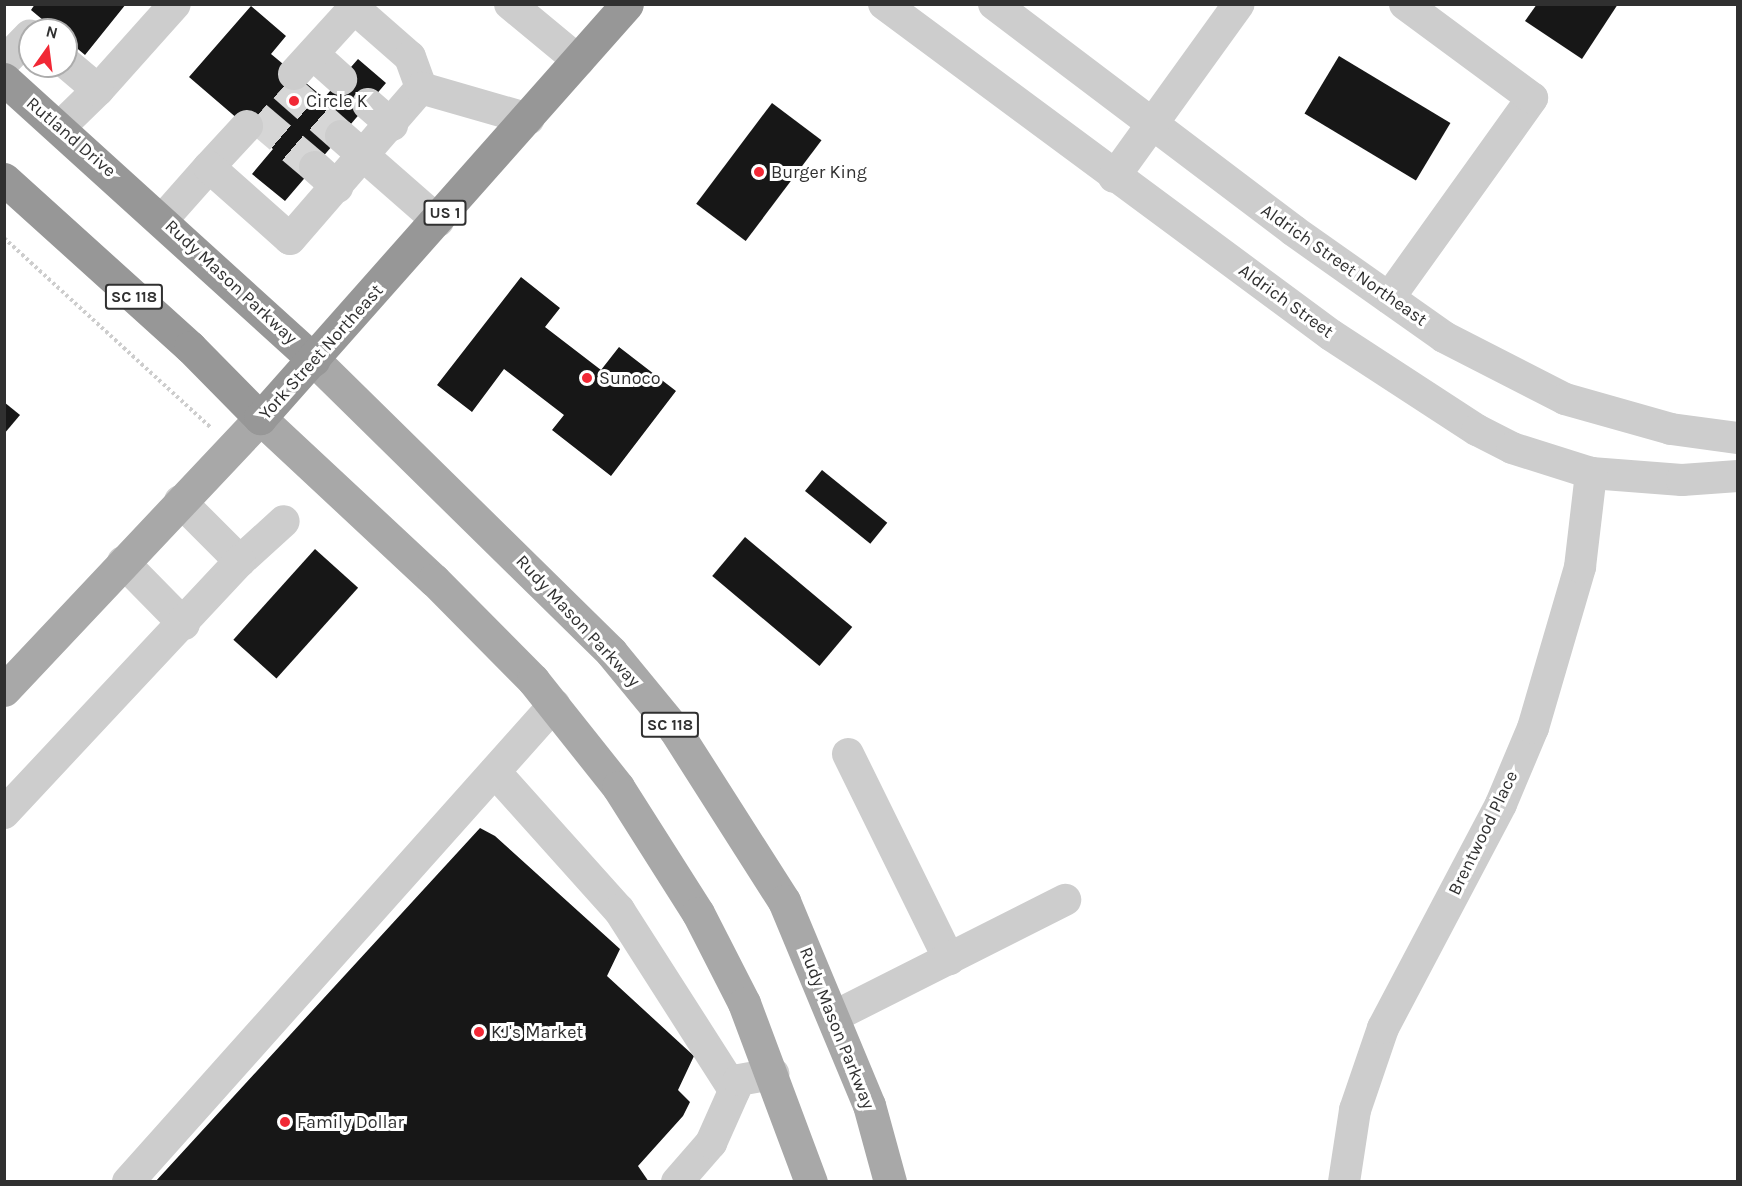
<!DOCTYPE html>
<html>
<head>
<meta charset="utf-8">
<style>
  body { margin:0 }
  #map { position:relative; width:1742px; height:1186px; overflow:hidden; background:#fff; font-family:Karla,sans-serif }
  div>[style] { position:absolute }
  .building>* { inset:0; background:#171717; transform-origin:0 0 }
  .minor-tunnel>* { height:32px; margin-top:-16px; transform-origin:0; background:repeating-linear-gradient(90deg,#d6d6d6 0 32px,transparent 0 48px) }
  .path>* { height:4px; margin-top:-2px; transform-origin:0; background:repeating-linear-gradient(90deg,#cdcdcd 0 3px,transparent 0 6px) }
  .minor>* { height:32px; margin:-16px; padding:0 16px; transform-origin:16px; border-radius:16px; background:#cdcdcd }
  .major>* { height:33px; margin:-16.5px; padding:0 16.5px; transform-origin:16.5px; border-radius:16.5px; background:#a8a8a8 }
  .highway>* { height:33px; margin:-16.5px; padding:0 16.5px; transform-origin:16.5px; border-radius:16.5px; background:#979797 }
  .dots>* { width:16px; height:16px; translate:-50% -50%; box-sizing:border-box; border:3px solid #fff; border-radius:50% }
  span { translate:-50% -50%; white-space:nowrap; text-align:center; line-height:1.15; -webkit-text-stroke:6px #fff; paint-order:stroke }
  .shield-label span { padding:2px 4px; background:#fff; border:2px solid; border-radius:4px; -webkit-text-stroke-width:0 }
  .shield-label { font-size:16px; color:#303030; font-weight:700 }
  .poi-label { font-size:18px; color:#303030 }
  .left { translate:0 -50%; text-align:left }
  .street-label { font-size:18px; color:#303030 }
  .frame { position:absolute; inset:0; border:6px solid #303030; pointer-events:none }
  .north { position:absolute; left:18px; top:18px; width:60px; height:60px; box-sizing:border-box; background:#fff; border:2px solid #acacac; border-radius:50%; rotate:14deg; font-size:16px; font-weight:700; line-height:24px; text-align:center; color:#303030 }
  .north::after { content:''; display:block; margin:auto; width:21px; height:27px; background:#f12835; clip-path:polygon(50% 0,100% 100%,50% 72%,0 100%) }
</style>
</head>
<body>
<div id="map">
  <div class="building">
    <i style="clip-path:polygon(35px 4px,126px 4px,85px 55px,66px 39px,66px 30px,55px 30px,31px 10px)"></i>
    <i style="clip-path:polygon(1537px 4px,1618px 4px,1582px 59px,1525px 21px)"></i>
    <i style="clip-path:polygon(251px 6px,286px 36px,271px 54px,324px 98px,358px 59px,386px 83px,285px 201px,252px 174px,273px 149px,189px 77px)"></i>
    <i style="left:1339px;top:56px;width:130px;height:67px;rotate:31deg"></i>
    <i style="left:772px;top:103px;width:62px;height:126px;rotate:37deg"></i>
    <i style="clip-path:polygon(521px 277px,560px 308px,545px 327px,601px 370px,619px 347px,676px 391px,611px 476px,552px 430px,564px 415px,504px 369px,472px 412px,437px 385px)"></i>
    <i style="clip-path:polygon(4px 402px,20px 415px,4px 434px)"></i>
    <i style="left:822px;top:470px;width:84px;height:27px;rotate:39deg"></i>
    <i style="left:745px;top:537px;width:140px;height:51px;rotate:40deg"></i>
    <i style="left:315px;top:549px;width:58px;height:122px;rotate:42deg"></i>
    <i style="clip-path:polygon(480px 828px,495px 836px,620px 949px,607px 976px,694px 1056px,678px 1090px,690px 1102px,683px 1116px,638px 1166px,649px 1182px,155px 1182px)"></i>
  </div>
  <div class="minor-tunnel">
    <i style="left:284px;top:86px;width:76px;rotate:41.3deg"></i>
    <i style="left:256px;top:117px;width:77px;rotate:40.3deg"></i>
  </div>
  <div class="path">
    <i style="left:4px;top:238px;width:280px;rotate:42.5deg"></i>
  </div>
  <div class="minor">
    <i style="left:357px;top:4px;width:5px;rotate:127deg"></i>
    <i style="left:354px;top:8px;width:74px;rotate:41.2deg"></i>
    <i style="left:410px;top:57px;width:33px;rotate:70deg"></i>
    <i style="left:510px;top:4px;width:89px;rotate:39.6deg"></i>
    <i style="left:884px;top:4px;width:556px;rotate:36.52deg"></i>
    <i style="left:1331px;top:335px;width:174px;rotate:33.1deg"></i>
    <i style="left:1477px;top:430px;width:39px;rotate:27deg"></i>
    <i style="left:1512px;top:448px;width:83px;rotate:17.6deg"></i>
    <i style="left:1591px;top:473px;width:91px;rotate:4.4deg"></i>
    <i style="left:1682px;top:480px;width:56px;rotate:-4.1deg"></i>
    <i style="left:994px;top:4px;width:376px;rotate:37.1deg"></i>
    <i style="left:1294px;top:231px;width:184px;rotate:35.2deg"></i>
    <i style="left:1444px;top:337px;width:136px;rotate:27.1deg"></i>
    <i style="left:1565px;top:399px;width:110px;rotate:15.8deg"></i>
    <i style="left:1671px;top:429px;width:68px;rotate:7.7deg"></i>
    <i style="left:313px;top:54px;width:38px;rotate:42deg"></i>
    <i style="left:4px;top:62px;width:37px;rotate:-46deg"></i>
    <i style="left:294px;top:74px;width:89px;rotate:-47.7deg"></i>
    <i style="left:98px;top:90px;width:115px;rotate:-48.2deg"></i>
    <i style="left:368px;top:104px;width:32px;rotate:41deg"></i>
    <i style="left:60px;top:127px;width:53px;rotate:-44.2deg"></i>
    <i style="left:98px;top:90px;width:42px;rotate:-139.8deg"></i>
    <i style="left:341px;top:136px;width:129px;rotate:41.2deg"></i>
    <i style="left:209px;top:167px;width:56px;rotate:-47.2deg"></i>
    <i style="left:315px;top:167px;width:30px;rotate:42deg"></i>
    <i style="left:1114px;top:177px;width:213px;rotate:-54.2deg"></i>
    <i style="left:163px;top:219px;width:69px;rotate:-48.5deg"></i>
    <i style="left:209px;top:167px;width:108px;rotate:41.6deg"></i>
    <i style="left:290px;top:239px;width:200px;rotate:-49.1deg"></i>
    <i style="left:421px;top:88px;width:112px;rotate:16deg"></i>
    <i style="left:1389px;top:298px;width:246px;rotate:-54.4deg"></i>
    <i style="left:1532px;top:98px;width:158px;rotate:-143.5deg"></i>
    <i style="left:180px;top:501px;width:85px;rotate:45deg"></i>
    <i style="left:240px;top:561px;width:59px;rotate:-42.3deg"></i>
    <i style="left:123px;top:562px;width:87px;rotate:45.5deg"></i>
    <i style="left:848px;top:754px;width:229px;rotate:63.8deg"></i>
    <i style="left:495px;top:772px;width:186px;rotate:48.1deg"></i>
    <i style="left:619px;top:910px;width:214px;rotate:57.4deg"></i>
    <i style="left:4px;top:813px;width:345px;rotate:-46.9deg"></i>
    <i style="left:835px;top:1016px;width:258px;rotate:-26.8deg"></i>
    <i style="left:128px;top:1182px;width:640px;rotate:-48.23deg"></i>
    <i style="left:677px;top:1182px;width:52px;rotate:-48.9deg"></i>
    <i style="left:711px;top:1143px;width:69px;rotate:-66deg"></i>
    <i style="left:739px;top:1080px;width:35px;rotate:-10deg"></i>
    <i style="left:1344px;top:1182px;width:73px;rotate:-81.3deg"></i>
    <i style="left:1355px;top:1110px;width:87px;rotate:-71.1deg"></i>
    <i style="left:1383px;top:1028px;width:253px;rotate:-62.2deg"></i>
    <i style="left:1501px;top:804px;width:82px;rotate:-67.2deg"></i>
    <i style="left:1533px;top:728px;width:168px;rotate:-73.7deg"></i>
    <i style="left:1580px;top:567px;width:95px;rotate:-83.3deg"></i>
  </div>
  <div class="major">
    <i style="left:314px;top:360px;width:417px;rotate:44.5deg"></i>
    <i style="left:611px;top:652px;width:101px;rotate:50.6deg"></i>
    <i style="left:675px;top:730px;width:203px;rotate:57.5deg"></i>
    <i style="left:784px;top:901px;width:221px;rotate:67.4deg"></i>
    <i style="left:869px;top:1105px;width:80px;rotate:74.7deg"></i>
    <i style="left:4px;top:690px;width:374px;rotate:-46.7deg"></i>
    <i style="left:260px;top:418px;width:238px;rotate:43deg"></i>
    <i style="left:434px;top:580px;width:141px;rotate:45.3deg"></i>
    <i style="left:533px;top:680px;width:137px;rotate:51.5deg"></i>
    <i style="left:618px;top:787px;width:149px;rotate:57.6deg"></i>
    <i style="left:698px;top:913px;width:101px;rotate:62.9deg"></i>
    <i style="left:744px;top:1003px;width:191px;rotate:69.5deg"></i>
  </div>
  <div class="highway">
    <i style="left:4px;top:79px;width:418px;rotate:42.2deg"></i>
    <i style="left:4px;top:179px;width:251px;rotate:42.1deg"></i>
    <i style="left:190px;top:347px;width:100px;rotate:45.4deg"></i>
    <i style="left:260px;top:418px;width:553px;rotate:-48.44deg"></i>
  </div>
  <div class="dots">
    <i style="left:294px;top:101px;background:#f12835"></i>
    <i style="left:759px;top:172px;background:#f12835"></i>
    <i style="left:587px;top:378px;background:#f12835"></i>
    <i style="left:479px;top:1032px;background:#f12835"></i>
    <i style="left:285px;top:1122px;background:#f12835"></i>
  </div>
  <div class="shield-label">
    <span style="left:445px;top:213px">US 1</span>
    <span style="left:134px;top:297px">SC 118</span>
    <span style="left:670px;top:725px">SC 118</span>
  </div>
  <div class="poi-label">
    <span class="left" style="left:306px;top:101px">Circle K</span>
    <span class="left" style="left:771px;top:172px">Burger King</span>
    <span class="left" style="left:599px;top:378px">Sunoco</span>
    <span class="left" style="left:491px;top:1032px">KJ's Market</span>
    <span class="left" style="left:297px;top:1122px">Family Dollar</span>
  </div>
  <div class="street-label">
    <span style="left:71px;top:137px;rotate:41deg">Rutland Drive</span>
    <span style="left:1344px;top:265px;rotate:35deg">Aldrich Street Northeast</span>
    <span style="left:231px;top:282px;rotate:43deg">Rudy Mason Parkway</span>
    <span style="left:1286px;top:301px;rotate:36deg">Aldrich Street</span>
    <span style="left:321px;top:352px;rotate:-48deg">York Street Northeast</span>
    <span style="left:578px;top:621px;rotate:47deg">Rudy Mason Parkway</span>
    <span style="left:1483px;top:833px;rotate:-64deg">Brentwood Place</span>
    <span style="left:837px;top:1028px;rotate:68deg">Rudy Mason Parkway</span>
  </div>
  <div class="frame"></div>
  <div class="north">N</div>
</div>
</body>
</html>
